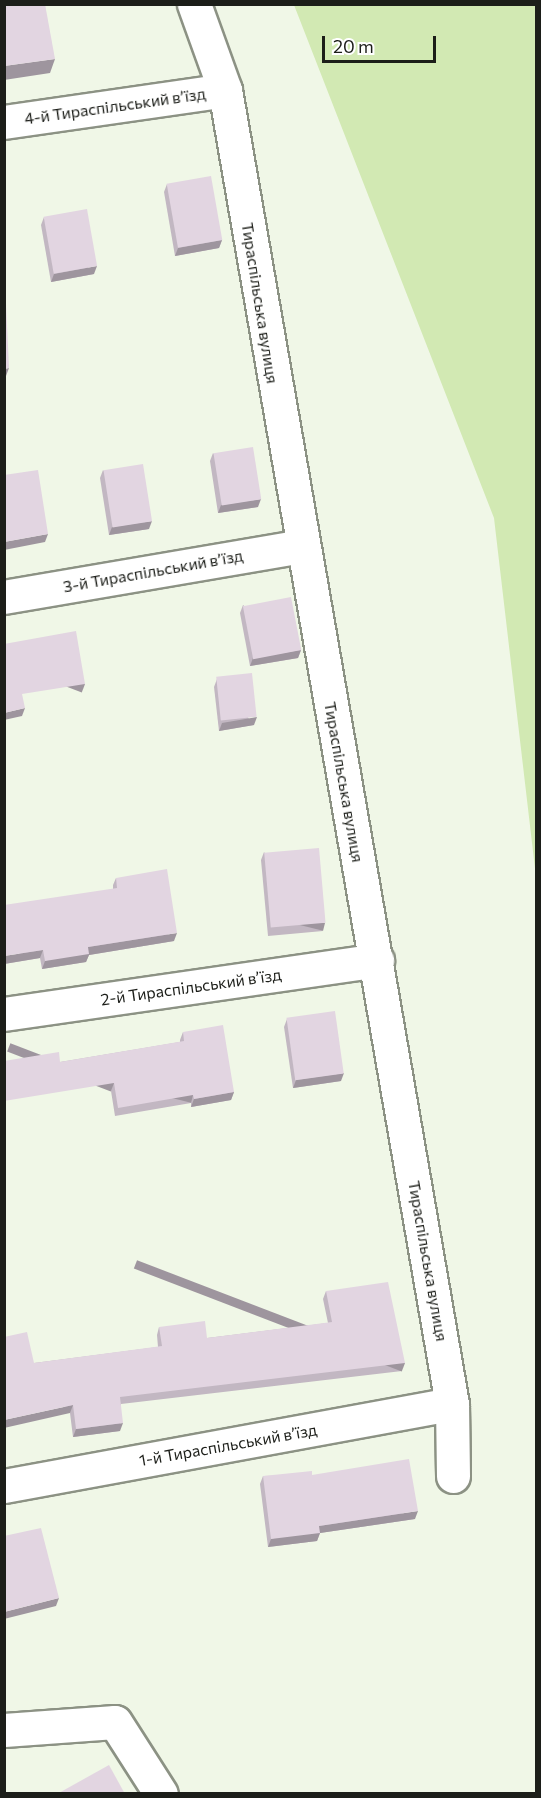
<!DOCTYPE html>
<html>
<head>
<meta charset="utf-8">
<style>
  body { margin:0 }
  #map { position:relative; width:541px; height:1798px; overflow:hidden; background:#f0f7e7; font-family:Commissioner,sans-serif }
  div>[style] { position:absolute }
  .green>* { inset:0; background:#d2e9b3 }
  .roads { filter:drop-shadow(2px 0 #8c9284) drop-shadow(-2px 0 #8c9284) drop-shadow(0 2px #8c9284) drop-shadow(0 -2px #8c9284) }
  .minor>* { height:33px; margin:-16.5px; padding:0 16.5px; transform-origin:16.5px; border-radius:16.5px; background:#fff }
  .wall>* { inset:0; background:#c2b7c2 }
  .shaded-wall>* { inset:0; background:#9e959e; transform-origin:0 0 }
  .building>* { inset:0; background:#e2d5e1; transform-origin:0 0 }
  span { translate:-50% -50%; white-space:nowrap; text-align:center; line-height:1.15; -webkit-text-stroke:6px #fff; paint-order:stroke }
  .street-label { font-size:16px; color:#1c1e19 }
  .frame { position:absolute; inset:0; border:6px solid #1c1e19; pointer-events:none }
  .scale { position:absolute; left:322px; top:36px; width:114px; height:27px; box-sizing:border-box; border:3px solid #1c1e19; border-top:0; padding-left:8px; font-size:18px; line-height:21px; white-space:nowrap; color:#1c1e19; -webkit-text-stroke:4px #fff; paint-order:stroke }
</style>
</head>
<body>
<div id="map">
  <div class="green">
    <i style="clip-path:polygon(294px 5px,536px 5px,536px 877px,494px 518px)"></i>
  </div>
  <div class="roads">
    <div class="minor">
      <i style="left:194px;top:4px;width:91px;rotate:70.2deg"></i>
      <i style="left:225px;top:90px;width:1333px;rotate:80.2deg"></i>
      <i style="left:452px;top:1404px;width:72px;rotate:89.2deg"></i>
      <i style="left:4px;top:122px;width:223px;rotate:-8.2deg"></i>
      <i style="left:4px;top:597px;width:301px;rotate:-9.7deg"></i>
      <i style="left:4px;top:1014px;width:377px;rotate:-8.2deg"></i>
      <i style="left:4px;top:1486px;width:455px;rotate:-10.4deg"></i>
      <i style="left:4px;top:1730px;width:111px;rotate:-4.1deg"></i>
      <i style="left:115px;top:1722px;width:85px;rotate:57.4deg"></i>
    </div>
  </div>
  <div class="wall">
    <i style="clip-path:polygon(167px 184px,222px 240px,219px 248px,175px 256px,164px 192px)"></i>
    <i style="clip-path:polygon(44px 217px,94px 274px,51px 282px,41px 225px)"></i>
    <i style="clip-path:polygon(213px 453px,258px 507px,218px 513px,210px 461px)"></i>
    <i style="clip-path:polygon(103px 470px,149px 529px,109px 535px,100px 478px)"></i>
    <i style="clip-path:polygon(243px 605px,301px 650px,298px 658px,250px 666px,240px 613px)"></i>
    <i style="clip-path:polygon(217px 679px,254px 725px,219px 731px,214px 687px)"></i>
    <i style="clip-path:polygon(264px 852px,323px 931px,268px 936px,261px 860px)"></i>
    <i style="clip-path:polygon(116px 878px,174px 941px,89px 955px,86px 962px,42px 969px,40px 958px,4px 964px,113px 889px,113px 885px)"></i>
    <i style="clip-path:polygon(287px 1019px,341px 1081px,293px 1088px,284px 1027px)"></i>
    <i style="clip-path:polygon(183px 1032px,234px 1092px,231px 1100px,191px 1107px,191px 1103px,115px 1116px,111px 1091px,60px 1062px,180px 1042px,180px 1040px)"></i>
    <i style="clip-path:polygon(326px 1291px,402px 1371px,121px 1404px,120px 1431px,73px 1437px,70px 1413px,34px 1363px,158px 1347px,157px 1335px,159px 1327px,207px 1338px,328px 1323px,323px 1299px)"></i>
    <i style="clip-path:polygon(312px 1475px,415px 1519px,320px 1533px,317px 1541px,268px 1547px,260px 1484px,263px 1476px)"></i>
  </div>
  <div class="shaded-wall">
    <i style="clip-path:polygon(55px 59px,50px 73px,4px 80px,4px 66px)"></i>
    <i style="clip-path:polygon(222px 240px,219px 248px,175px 256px,178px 248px)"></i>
    <i style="clip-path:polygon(97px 266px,94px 274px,51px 282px,54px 274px)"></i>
    <i style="clip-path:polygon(9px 368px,6px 376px,4px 377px,4px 369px)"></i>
    <i style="clip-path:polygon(261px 499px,258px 507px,218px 513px,221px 505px)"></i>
    <i style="clip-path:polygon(152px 521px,149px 529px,109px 535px,112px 527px)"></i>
    <i style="clip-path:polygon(48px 534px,45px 542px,4px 550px,4px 542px)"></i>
    <i style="clip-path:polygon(301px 650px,298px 658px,250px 666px,253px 658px)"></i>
    <i style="left:85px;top:684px;width:9px;height:64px;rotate:111deg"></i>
    <i style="clip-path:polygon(25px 708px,22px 716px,4px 720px,4px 713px)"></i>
    <i style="clip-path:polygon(257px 717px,254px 725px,219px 731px,222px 723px)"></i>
    <i style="left:325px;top:923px;width:8px;height:54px;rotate:104deg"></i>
    <i style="clip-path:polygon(177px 933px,174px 941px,89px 955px,86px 962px,42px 969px,45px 961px,88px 947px)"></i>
    <i style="clip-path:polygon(43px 950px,40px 958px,4px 964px,4px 956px)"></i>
    <i style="clip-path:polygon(344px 1073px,341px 1081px,293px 1088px,296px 1080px)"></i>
    <i style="left:114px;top:1083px;width:9px;height:111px;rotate:111deg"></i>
    <i style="clip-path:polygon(234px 1092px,231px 1100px,191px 1107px,194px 1099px)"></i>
    <i style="left:193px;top:1095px;width:8px;height:76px;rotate:104deg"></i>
    <i style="left:405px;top:1363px;width:9px;height:287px;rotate:111deg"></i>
    <i style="clip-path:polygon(73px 1405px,70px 1413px,4px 1428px,4px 1420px)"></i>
    <i style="clip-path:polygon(123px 1423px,120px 1431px,73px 1437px,76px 1429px)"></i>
    <i style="clip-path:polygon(418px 1511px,415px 1519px,320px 1533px,317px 1541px,268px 1547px,271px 1539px,319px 1526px)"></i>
    <i style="clip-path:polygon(59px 1598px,56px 1606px,4px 1619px,4px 1612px)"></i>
  </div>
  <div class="building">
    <i style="clip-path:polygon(4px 4px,45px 4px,55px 59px,4px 66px)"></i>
    <i style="left:211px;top:176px;width:65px;height:45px;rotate:80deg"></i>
    <i style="left:87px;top:209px;width:58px;height:44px;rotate:80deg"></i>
    <i style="clip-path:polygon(4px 304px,6px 304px,9px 368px,4px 369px)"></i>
    <i style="left:253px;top:447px;width:53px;height:40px;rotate:81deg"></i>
    <i style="left:143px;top:464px;width:58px;height:40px;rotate:81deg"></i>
    <i style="clip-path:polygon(38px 470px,48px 534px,4px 542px,4px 475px)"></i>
    <i style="left:291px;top:597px;width:54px;height:49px;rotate:79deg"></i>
    <i style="clip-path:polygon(76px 631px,85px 684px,22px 694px,25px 708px,4px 713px,4px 644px)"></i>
    <i style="left:252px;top:673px;width:44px;height:36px;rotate:84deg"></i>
    <i style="left:319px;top:848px;width:75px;height:55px;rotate:85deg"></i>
    <i style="clip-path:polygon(167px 869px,177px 933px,88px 947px,89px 954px,45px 961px,43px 950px,4px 956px,4px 905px,117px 888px,116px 878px)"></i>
    <i style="left:335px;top:1011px;width:63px;height:49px;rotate:82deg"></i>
    <i style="clip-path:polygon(223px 1025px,234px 1092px,194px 1099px,193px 1095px,118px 1108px,114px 1083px,4px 1101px,4px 1061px,59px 1052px,60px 1062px,184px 1041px,183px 1032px)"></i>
    <i style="clip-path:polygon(388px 1282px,405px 1363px,120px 1397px,123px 1423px,76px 1429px,73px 1405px,4px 1420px,4px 1337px,27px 1332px,34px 1363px,162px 1346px,159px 1327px,205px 1321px,207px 1338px,332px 1322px,326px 1291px)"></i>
    <i style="clip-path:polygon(409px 1459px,418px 1511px,319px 1526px,320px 1533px,271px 1539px,263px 1476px,312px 1471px,312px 1475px)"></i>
    <i style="clip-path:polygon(41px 1528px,59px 1598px,4px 1612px,4px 1536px)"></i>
    <i style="clip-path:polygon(109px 1765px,125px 1794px,57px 1794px)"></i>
  </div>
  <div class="street-label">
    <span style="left:115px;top:106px;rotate:-8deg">4-й Тираспільський в’їзд</span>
    <span style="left:260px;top:303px;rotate:81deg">Тираспільська вулиця</span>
    <span style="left:153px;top:571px;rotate:-10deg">3-й Тираспільський в’їзд</span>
    <span style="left:344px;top:782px;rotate:80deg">Тираспільська вулиця</span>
    <span style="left:191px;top:987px;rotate:-8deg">2-й Тираспільський в’їзд</span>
    <span style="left:428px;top:1261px;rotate:80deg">Тираспільська вулиця</span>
    <span style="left:228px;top:1445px;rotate:-10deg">1-й Тираспільський в’їзд</span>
  </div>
  <div class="frame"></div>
  <div class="scale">20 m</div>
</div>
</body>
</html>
